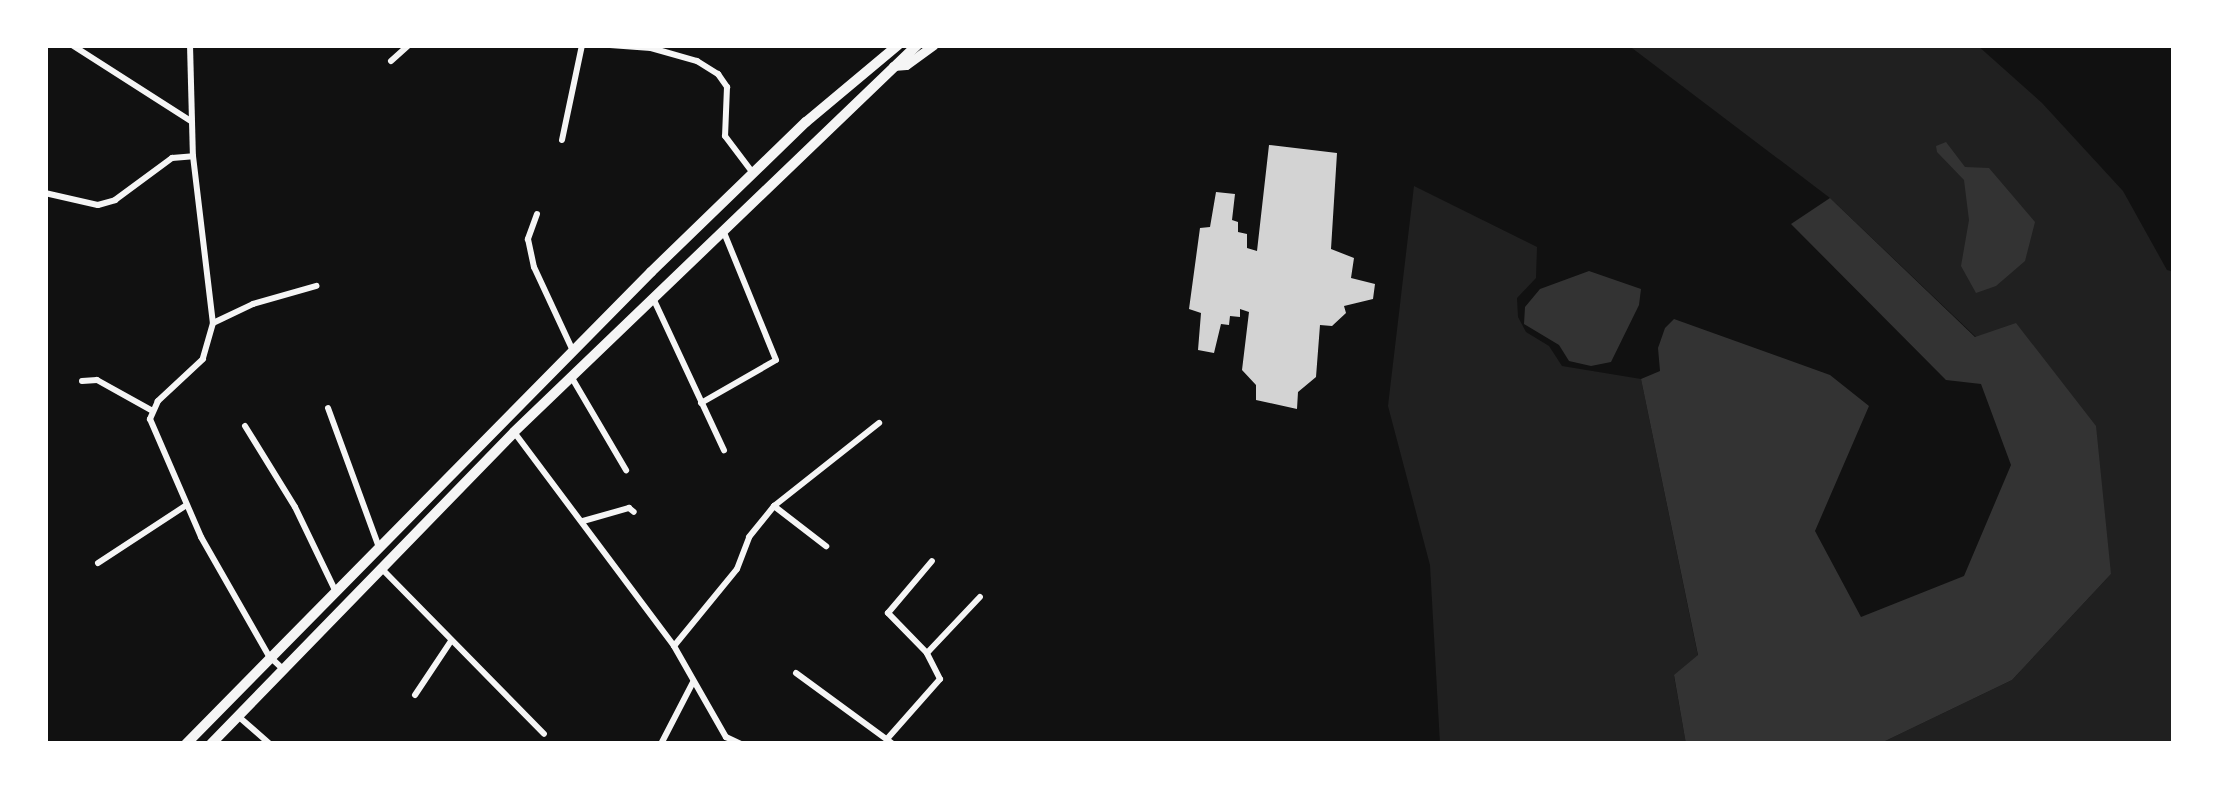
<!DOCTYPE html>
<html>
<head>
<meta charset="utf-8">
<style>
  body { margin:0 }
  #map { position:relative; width:2219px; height:789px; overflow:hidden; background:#111; font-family:"Times New Roman",serif }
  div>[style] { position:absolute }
  .green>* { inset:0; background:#202020 }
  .water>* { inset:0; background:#333 }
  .building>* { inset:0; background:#d3d3d3 }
  .minor>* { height:6px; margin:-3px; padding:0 3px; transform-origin:3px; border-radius:3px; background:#f5f5f5 }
  .primary>* { height:9px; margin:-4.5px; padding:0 4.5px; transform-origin:4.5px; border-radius:4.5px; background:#f5f5f5 }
  .trunk>* { height:10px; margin:-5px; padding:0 5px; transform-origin:5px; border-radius:5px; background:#f5f5f5 }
  span { translate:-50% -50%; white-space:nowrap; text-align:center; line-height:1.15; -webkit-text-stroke:10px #fff; paint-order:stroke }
  .frame { position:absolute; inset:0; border:48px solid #fff; pointer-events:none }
</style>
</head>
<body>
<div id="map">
  <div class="green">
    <i style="clip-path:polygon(1628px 45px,1977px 45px,2042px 103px,2123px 191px,2167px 270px,2174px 272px,2174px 744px,1879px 744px,2012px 680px,2111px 574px,1976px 337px,1830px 198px)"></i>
    <i style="clip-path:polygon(1414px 186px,1537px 247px,1536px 278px,1517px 298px,1518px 317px,1526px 332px,1549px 346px,1562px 366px,1641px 379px,1698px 656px,1674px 676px,1686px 744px,1440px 744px,1430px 565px,1388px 406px)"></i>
  </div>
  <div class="water">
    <i style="clip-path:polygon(1946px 142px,1965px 167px,1989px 168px,2035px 222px,2025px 261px,1996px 286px,1976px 293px,1961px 266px,1969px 220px,1964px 180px,1937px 152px,1936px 146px)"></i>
    <i style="clip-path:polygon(1830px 198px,1975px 337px,2016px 323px,2096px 426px,2111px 574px,2012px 680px,1879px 744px,1686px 744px,1674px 675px,1698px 655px,1641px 379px,1660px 371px,1658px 348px,1665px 328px,1674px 319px,1830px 375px,1869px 406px,1815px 531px,1861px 617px,1964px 576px,2011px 465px,1981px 384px,1946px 380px,1791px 224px)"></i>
    <i style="clip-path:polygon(1589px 271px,1641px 289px,1639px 305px,1611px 362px,1591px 366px,1569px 361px,1559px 345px,1524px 324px,1525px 307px,1540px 289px)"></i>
  </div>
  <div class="building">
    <i style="clip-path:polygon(1269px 145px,1337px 153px,1331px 249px,1354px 258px,1351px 278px,1375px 284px,1373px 299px,1344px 306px,1346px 313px,1332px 326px,1320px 325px,1316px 377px,1298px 392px,1297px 409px,1256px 400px,1256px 385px,1242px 370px,1249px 312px,1240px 309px,1240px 317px,1230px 316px,1229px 325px,1221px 324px,1214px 353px,1198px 350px,1201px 313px,1189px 309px,1200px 228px,1210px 227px,1216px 192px,1235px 194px,1232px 220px,1238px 222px,1238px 232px,1247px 234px,1247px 248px,1257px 251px)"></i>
  </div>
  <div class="minor">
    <i style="left:72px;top:45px;width:141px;rotate:32.6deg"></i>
    <i style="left:190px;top:45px;width:111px;rotate:88.5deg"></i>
    <i style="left:193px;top:156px;width:168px;rotate:83.2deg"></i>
    <i style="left:213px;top:323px;width:37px;rotate:106deg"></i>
    <i style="left:203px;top:359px;width:62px;rotate:137deg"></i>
    <i style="left:158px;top:401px;width:20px;rotate:114deg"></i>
    <i style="left:150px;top:419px;width:129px;rotate:66.6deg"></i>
    <i style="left:201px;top:537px;width:137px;rotate:60.3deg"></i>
    <i style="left:269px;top:656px;width:19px;rotate:43deg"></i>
    <i style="left:610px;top:45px;width:41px;rotate:4.2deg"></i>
    <i style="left:651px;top:48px;width:48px;rotate:15.8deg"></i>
    <i style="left:697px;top:61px;width:25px;rotate:32deg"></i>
    <i style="left:718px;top:74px;width:16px;rotate:55deg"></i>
    <i style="left:727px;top:87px;width:49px;rotate:92.3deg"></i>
    <i style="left:725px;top:136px;width:46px;rotate:52.9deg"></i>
    <i style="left:391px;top:61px;width:24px;rotate:-42deg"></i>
    <i style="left:562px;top:140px;width:97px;rotate:-78.1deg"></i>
    <i style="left:45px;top:193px;width:54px;rotate:12.8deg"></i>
    <i style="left:98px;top:205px;width:18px;rotate:-16deg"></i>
    <i style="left:115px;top:200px;width:71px;rotate:-36.4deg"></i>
    <i style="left:172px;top:158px;width:21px;rotate:-5deg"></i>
    <i style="left:537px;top:214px;width:27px;rotate:110deg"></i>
    <i style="left:528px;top:239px;width:29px;rotate:78deg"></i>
    <i style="left:534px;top:267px;width:93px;rotate:65.1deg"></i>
    <i style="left:653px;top:298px;width:168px;rotate:65deg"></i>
    <i style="left:213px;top:323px;width:44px;rotate:-25.4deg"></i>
    <i style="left:253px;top:304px;width:66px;rotate:-15.9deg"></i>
    <i style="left:572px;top:378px;width:107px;rotate:59.6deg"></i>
    <i style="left:82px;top:381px;width:15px;rotate:-4deg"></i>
    <i style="left:97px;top:380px;width:62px;rotate:29.1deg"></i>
    <i style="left:701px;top:403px;width:86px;rotate:-29.8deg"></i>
    <i style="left:776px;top:360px;width:140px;rotate:-112.2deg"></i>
    <i style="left:328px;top:408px;width:146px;rotate:69.9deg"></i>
    <i style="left:245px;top:426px;width:95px;rotate:58.3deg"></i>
    <i style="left:295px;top:507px;width:92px;rotate:64.3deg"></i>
    <i style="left:514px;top:432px;width:267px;rotate:53.2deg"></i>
    <i style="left:674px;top:646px;width:105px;rotate:60.3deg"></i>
    <i style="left:726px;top:737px;width:17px;rotate:25deg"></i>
    <i style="left:774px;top:506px;width:66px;rotate:37.6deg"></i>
    <i style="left:583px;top:521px;width:48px;rotate:-15.8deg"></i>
    <i style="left:629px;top:508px;width:6px;rotate:39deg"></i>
    <i style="left:98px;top:563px;width:104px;rotate:-33.2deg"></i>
    <i style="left:382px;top:569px;width:231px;rotate:45.5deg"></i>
    <i style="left:674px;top:646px;width:99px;rotate:-50.7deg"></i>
    <i style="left:737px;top:569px;width:34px;rotate:-69deg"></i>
    <i style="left:749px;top:537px;width:40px;rotate:-51deg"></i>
    <i style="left:774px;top:506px;width:134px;rotate:-38.3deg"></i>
    <i style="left:927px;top:653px;width:77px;rotate:-46.6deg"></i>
    <i style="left:796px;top:673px;width:120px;rotate:36.2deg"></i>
    <i style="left:415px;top:695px;width:65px;rotate:-56.3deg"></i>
    <i style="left:239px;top:717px;width:41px;rotate:41.1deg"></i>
    <i style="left:887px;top:739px;width:80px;rotate:-48.5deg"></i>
    <i style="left:940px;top:679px;width:29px;rotate:-117deg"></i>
    <i style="left:927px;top:653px;width:56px;rotate:-134.3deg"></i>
    <i style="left:888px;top:613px;width:68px;rotate:-49.8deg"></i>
    <i style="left:661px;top:744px;width:70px;rotate:-62.7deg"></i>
  </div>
  <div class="primary">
    <i style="left:893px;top:66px;width:13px;rotate:-4deg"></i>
    <i style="left:906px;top:65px;width:34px;rotate:-36deg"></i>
  </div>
  <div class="trunk">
    <i style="left:186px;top:744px;width:663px;rotate:-45.43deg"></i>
    <i style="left:651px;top:272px;width:216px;rotate:-44.1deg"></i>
    <i style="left:806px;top:122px;width:120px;rotate:-39.9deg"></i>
    <i style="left:211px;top:744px;width:435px;rotate:-45.8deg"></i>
    <i style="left:514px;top:432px;width:559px;rotate:-43.84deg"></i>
  </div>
  <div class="frame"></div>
</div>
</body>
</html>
